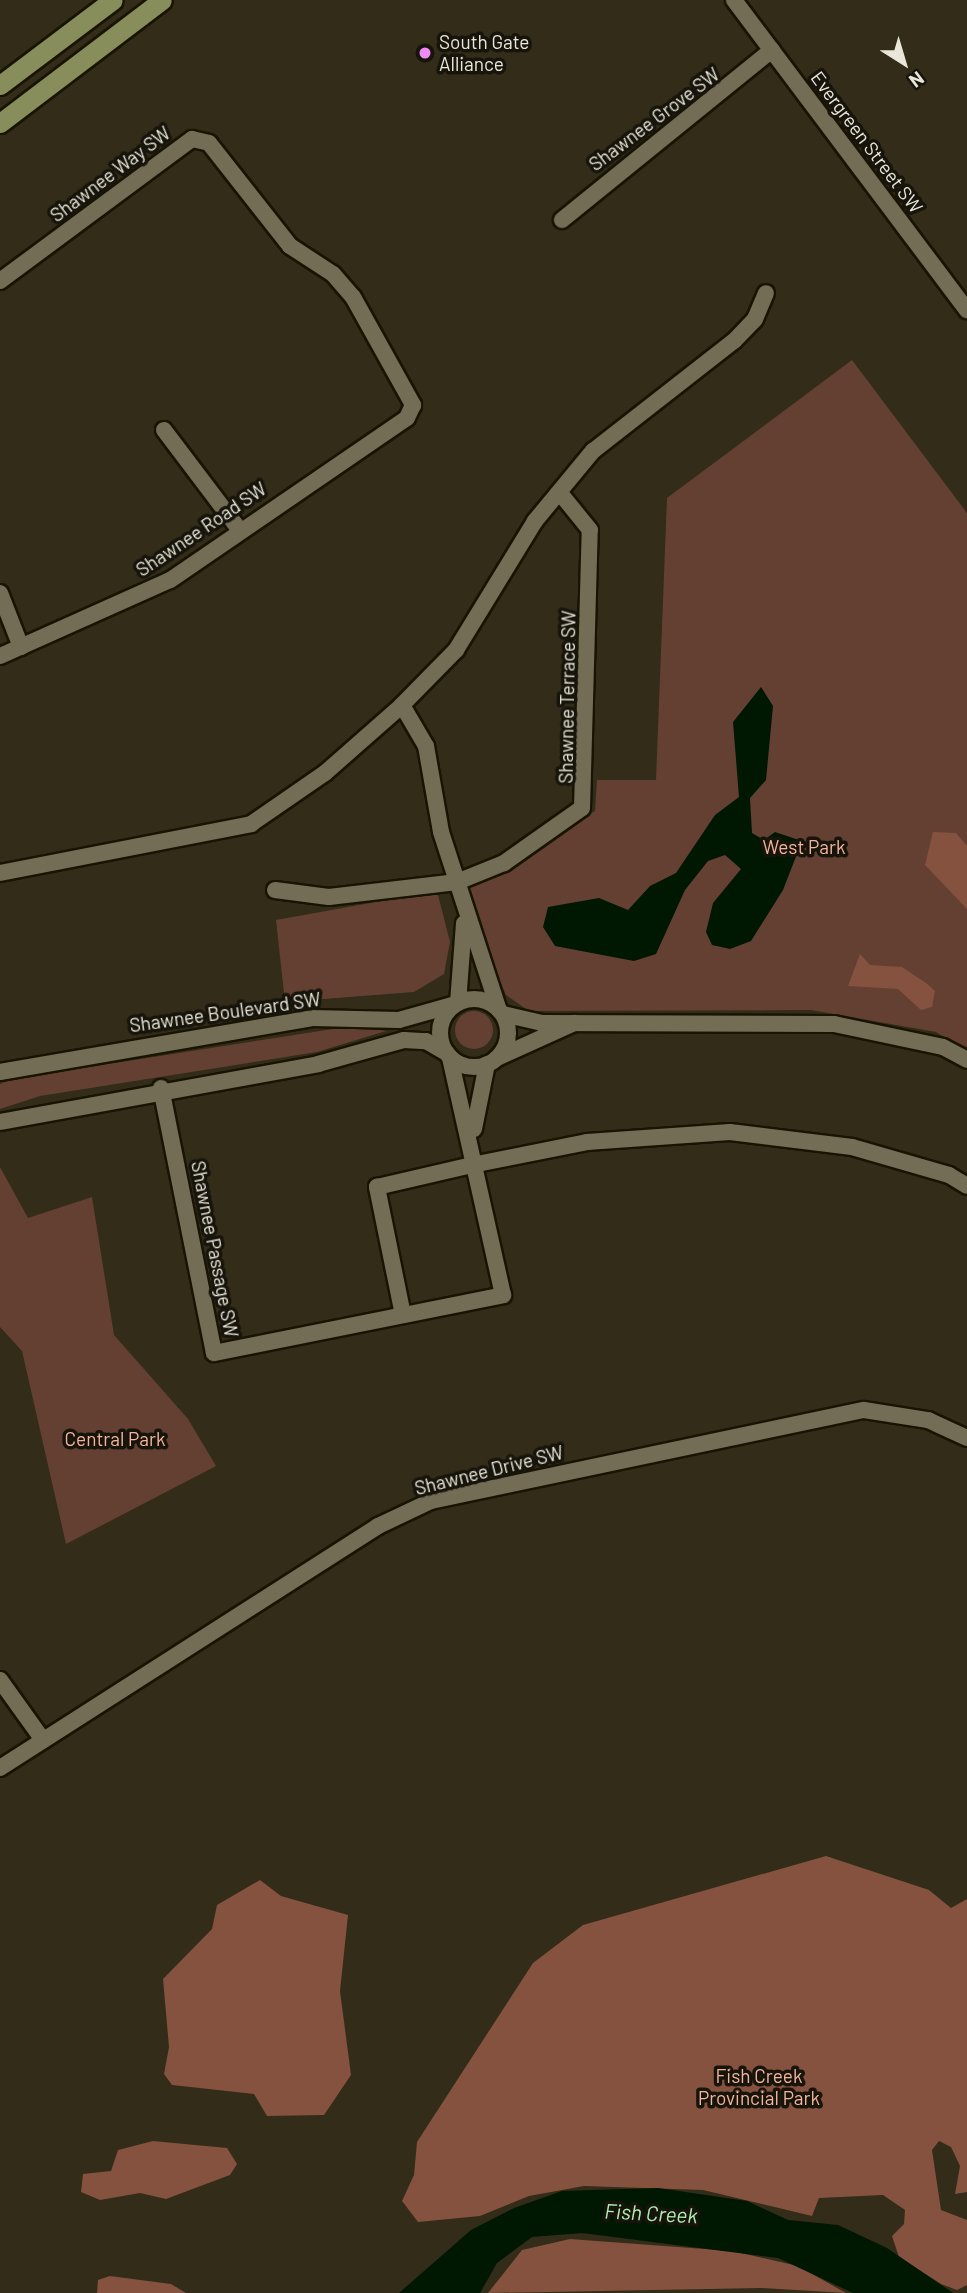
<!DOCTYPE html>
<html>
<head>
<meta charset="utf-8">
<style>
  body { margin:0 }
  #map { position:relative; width:967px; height:2293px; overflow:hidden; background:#322c18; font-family:Barlow,sans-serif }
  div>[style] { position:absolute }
  .green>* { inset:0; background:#634032 }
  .round { border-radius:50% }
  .forest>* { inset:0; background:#84523e }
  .water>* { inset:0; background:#001701 }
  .roads { filter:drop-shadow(2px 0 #191402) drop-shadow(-2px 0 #191402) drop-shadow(0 2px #191402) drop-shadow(0 -2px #191402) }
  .minor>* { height:16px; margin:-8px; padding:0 8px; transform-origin:8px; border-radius:8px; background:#736d56 }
  .minor>.ring { margin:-8px; padding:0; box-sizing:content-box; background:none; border:16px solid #736d56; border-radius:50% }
  .major>* { height:19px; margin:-9.5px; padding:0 9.5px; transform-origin:9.5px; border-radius:9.5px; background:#878e5b }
  .dots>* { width:19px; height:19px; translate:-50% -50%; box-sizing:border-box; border:4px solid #17140c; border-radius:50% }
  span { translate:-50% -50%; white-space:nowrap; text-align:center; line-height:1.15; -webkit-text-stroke:7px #17140c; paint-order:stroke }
  .poi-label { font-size:19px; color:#eae7da }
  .left { translate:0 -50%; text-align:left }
  .street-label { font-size:19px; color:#eae7da }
  .park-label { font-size:19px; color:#f5b59b }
  .water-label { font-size:21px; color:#b0efb2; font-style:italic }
  .north { position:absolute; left:869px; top:28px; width:70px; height:70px; -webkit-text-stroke:5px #17140c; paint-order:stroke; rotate:143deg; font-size:19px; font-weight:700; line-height:28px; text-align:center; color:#eae7da }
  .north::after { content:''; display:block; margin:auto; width:24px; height:32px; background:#eae7da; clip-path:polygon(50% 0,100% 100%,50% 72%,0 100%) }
</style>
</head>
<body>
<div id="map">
  <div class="green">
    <i style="clip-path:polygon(852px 360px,967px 513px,967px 1051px,936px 1032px,811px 1010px,529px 1011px,506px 995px,458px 886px,595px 811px,597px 780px,656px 780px,667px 498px)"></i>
    <i style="clip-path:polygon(437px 891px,450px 942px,444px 974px,414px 992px,285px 1002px,276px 920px)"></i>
    <i class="round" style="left:455px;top:1011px;width:38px;height:38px"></i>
    <i style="clip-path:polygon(352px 1026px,386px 1031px,317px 1052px,40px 1096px,0 1109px,0 1084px,12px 1079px)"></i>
    <i style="clip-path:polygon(0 1167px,28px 1218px,92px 1197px,114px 1335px,188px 1419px,216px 1466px,66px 1544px,22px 1351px,0 1327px)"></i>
  </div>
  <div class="forest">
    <i style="clip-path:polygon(933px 832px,956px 833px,967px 846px,967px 909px,925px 865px)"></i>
    <i style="clip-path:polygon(860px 954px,870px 965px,902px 967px,926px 983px,935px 991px,932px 1007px,921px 1010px,898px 989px,848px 986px)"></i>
    <i style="clip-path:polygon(826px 1856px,929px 1890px,951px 1908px,967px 1899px,967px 2192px,955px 2194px,960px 2166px,951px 2147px,939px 2141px,932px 2150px,941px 2210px,967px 2220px,967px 2285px,957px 2290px,941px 2284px,899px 2257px,892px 2236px,904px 2224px,905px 2210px,883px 2195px,819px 2198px,812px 2216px,703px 2190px,584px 2186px,529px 2196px,480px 2216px,418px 2222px,402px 2201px,414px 2175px,417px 2142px,533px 1963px,583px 1925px)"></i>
    <i style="clip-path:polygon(260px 1880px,281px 1896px,348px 1915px,340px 1991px,351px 2075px,324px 2115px,267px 2116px,254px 2094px,172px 2085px,164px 2074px,169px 2047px,163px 1979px,212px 1929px,217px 1905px)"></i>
    <i style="clip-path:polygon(153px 2141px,227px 2148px,237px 2164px,230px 2175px,166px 2199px,140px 2193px,100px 2200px,81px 2192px,83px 2174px,111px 2171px,118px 2150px)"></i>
    <i style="clip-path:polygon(570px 2239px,732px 2251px,798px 2266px,846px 2293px,761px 2288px,488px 2293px,522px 2250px)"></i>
    <i style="clip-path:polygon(110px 2276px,171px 2284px,186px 2293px,97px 2293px,98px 2280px)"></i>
  </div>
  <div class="water">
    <i style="clip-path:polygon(761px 687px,773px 706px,766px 780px,750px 798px,752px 833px,764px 840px,775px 832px,802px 841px,783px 890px,751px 941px,730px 949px,712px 945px,706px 932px,713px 903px,741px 869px,725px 855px,708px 861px,685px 890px,656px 954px,634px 961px,555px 946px,543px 927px,548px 907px,599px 898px,628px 910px,650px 886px,676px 873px,715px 815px,739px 797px,733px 722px)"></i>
    <i style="clip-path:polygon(658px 2188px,747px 2201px,788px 2220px,838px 2225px,887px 2248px,953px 2293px,853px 2293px,778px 2258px,582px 2233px,532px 2237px,497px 2263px,480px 2293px,399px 2293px,471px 2230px,514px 2208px,562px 2191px)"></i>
  </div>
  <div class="roads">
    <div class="minor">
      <i style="left:734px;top:0;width:388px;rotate:53.1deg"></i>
      <i style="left:562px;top:220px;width:270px;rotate:-39deg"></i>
      <i style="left:0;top:281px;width:239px;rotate:-36.5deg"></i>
      <i style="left:192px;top:139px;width:17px;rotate:13deg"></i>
      <i style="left:209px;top:143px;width:131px;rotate:51.8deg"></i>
      <i style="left:290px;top:246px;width:51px;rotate:33.1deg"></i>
      <i style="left:333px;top:274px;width:30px;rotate:49deg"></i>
      <i style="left:353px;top:297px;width:124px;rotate:60.9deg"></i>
      <i style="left:413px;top:405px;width:14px;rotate:115deg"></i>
      <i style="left:407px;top:418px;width:287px;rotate:145.6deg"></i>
      <i style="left:170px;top:580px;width:186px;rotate:155.9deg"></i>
      <i style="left:164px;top:430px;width:123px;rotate:52.9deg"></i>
      <i style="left:0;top:593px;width:58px;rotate:68.7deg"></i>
      <i style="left:402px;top:705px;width:77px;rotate:-45.5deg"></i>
      <i style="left:456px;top:650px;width:151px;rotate:-58.5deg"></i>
      <i style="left:535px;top:521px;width:91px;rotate:-50.4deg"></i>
      <i style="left:593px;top:451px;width:179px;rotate:-38deg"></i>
      <i style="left:734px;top:341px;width:30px;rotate:-46deg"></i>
      <i style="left:755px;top:319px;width:28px;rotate:-67deg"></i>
      <i style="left:0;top:873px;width:256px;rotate:-11deg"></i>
      <i style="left:251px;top:824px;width:90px;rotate:-34.6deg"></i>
      <i style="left:325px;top:773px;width:103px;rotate:-41.4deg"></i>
      <i style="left:402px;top:705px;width:48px;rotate:59.7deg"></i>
      <i style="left:426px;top:746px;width:87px;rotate:80.1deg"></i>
      <i style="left:441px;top:832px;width:187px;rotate:72deg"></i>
      <i style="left:275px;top:890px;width:54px;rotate:7.4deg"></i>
      <i style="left:329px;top:897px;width:129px;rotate:-6.7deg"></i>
      <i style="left:457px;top:882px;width:51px;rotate:-22deg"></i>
      <i style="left:504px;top:863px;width:95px;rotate:-35.2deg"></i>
      <i style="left:582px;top:808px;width:278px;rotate:-88.4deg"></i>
      <i style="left:590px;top:530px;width:48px;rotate:-129deg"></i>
      <i class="ring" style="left:440px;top:999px;width:52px;height:52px"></i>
      <i style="left:458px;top:1003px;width:80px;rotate:-85.7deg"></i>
      <i style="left:503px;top:1014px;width:39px;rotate:13deg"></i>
      <i style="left:541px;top:1023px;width:293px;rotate:0.2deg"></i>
      <i style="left:834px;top:1024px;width:111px;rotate:11.9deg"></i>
      <i style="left:943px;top:1047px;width:27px;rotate:28deg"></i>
      <i style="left:497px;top:1058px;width:85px;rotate:-24.4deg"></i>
      <i style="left:0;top:1072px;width:317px;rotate:-9.8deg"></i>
      <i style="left:312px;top:1018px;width:87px;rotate:1.3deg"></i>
      <i style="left:399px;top:1020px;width:59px;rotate:-15.7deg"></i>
      <i style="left:161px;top:1088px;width:270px;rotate:78.7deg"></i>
      <i style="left:214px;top:1353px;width:295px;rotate:-11.3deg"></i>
      <i style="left:503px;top:1295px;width:244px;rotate:-102.6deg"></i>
      <i style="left:0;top:1122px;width:323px;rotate:-10.3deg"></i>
      <i style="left:318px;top:1064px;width:89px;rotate:-15.6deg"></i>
      <i style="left:404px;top:1040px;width:22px;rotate:3deg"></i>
      <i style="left:426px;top:1041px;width:24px;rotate:30deg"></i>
      <i style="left:474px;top:1129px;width:66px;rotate:-78.7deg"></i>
      <i style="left:403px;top:1315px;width:131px;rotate:-101.5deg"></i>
      <i style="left:377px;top:1187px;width:103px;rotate:-13deg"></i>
      <i style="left:477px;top:1164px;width:112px;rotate:-11.3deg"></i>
      <i style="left:587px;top:1142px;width:143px;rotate:-4deg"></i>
      <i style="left:730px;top:1132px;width:123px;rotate:7deg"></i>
      <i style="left:852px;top:1147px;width:101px;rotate:16.1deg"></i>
      <i style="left:949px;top:1175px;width:21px;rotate:31deg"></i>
      <i style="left:0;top:1680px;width:74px;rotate:54.4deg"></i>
      <i style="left:0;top:1768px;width:449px;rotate:-32.6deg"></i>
      <i style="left:378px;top:1526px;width:59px;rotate:-25.3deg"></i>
      <i style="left:431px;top:1501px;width:442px;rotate:-11.9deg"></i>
      <i style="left:864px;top:1410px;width:65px;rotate:8.9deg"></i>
      <i style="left:928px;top:1420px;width:43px;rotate:24.8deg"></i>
    </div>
    <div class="major">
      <i style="left:0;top:85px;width:141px;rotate:-37deg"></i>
      <i style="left:0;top:123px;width:203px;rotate:-37.2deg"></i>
    </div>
  </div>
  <div class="dots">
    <i style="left:425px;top:53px;background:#f08bf5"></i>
  </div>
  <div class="poi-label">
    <span class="left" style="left:439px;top:53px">South Gate<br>Alliance</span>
  </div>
  <div class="street-label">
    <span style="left:654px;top:119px;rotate:-37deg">Shawnee Grove SW</span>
    <span style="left:867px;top:142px;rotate:53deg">Evergreen Street SW</span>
    <span style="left:110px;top:174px;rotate:-37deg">Shawnee Way SW</span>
    <span style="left:201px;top:529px;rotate:-34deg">Shawnee Road SW</span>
    <span style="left:567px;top:697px;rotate:-89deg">Shawnee Terrace SW</span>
    <span style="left:225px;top:1012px;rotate:-8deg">Shawnee Boulevard SW</span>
    <span style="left:215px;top:1249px;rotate:79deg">Shawnee Passage SW</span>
    <span style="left:489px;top:1470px;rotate:-14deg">Shawnee Drive SW</span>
  </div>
  <div class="park-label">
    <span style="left:804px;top:847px">West Park</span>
    <span style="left:115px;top:1439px">Central Park</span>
    <span style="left:759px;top:2087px">Fish Creek<br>Provincial Park</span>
  </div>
  <div class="water-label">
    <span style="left:651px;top:2213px;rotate:3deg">Fish Creek</span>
  </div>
  <div class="north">N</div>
</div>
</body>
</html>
